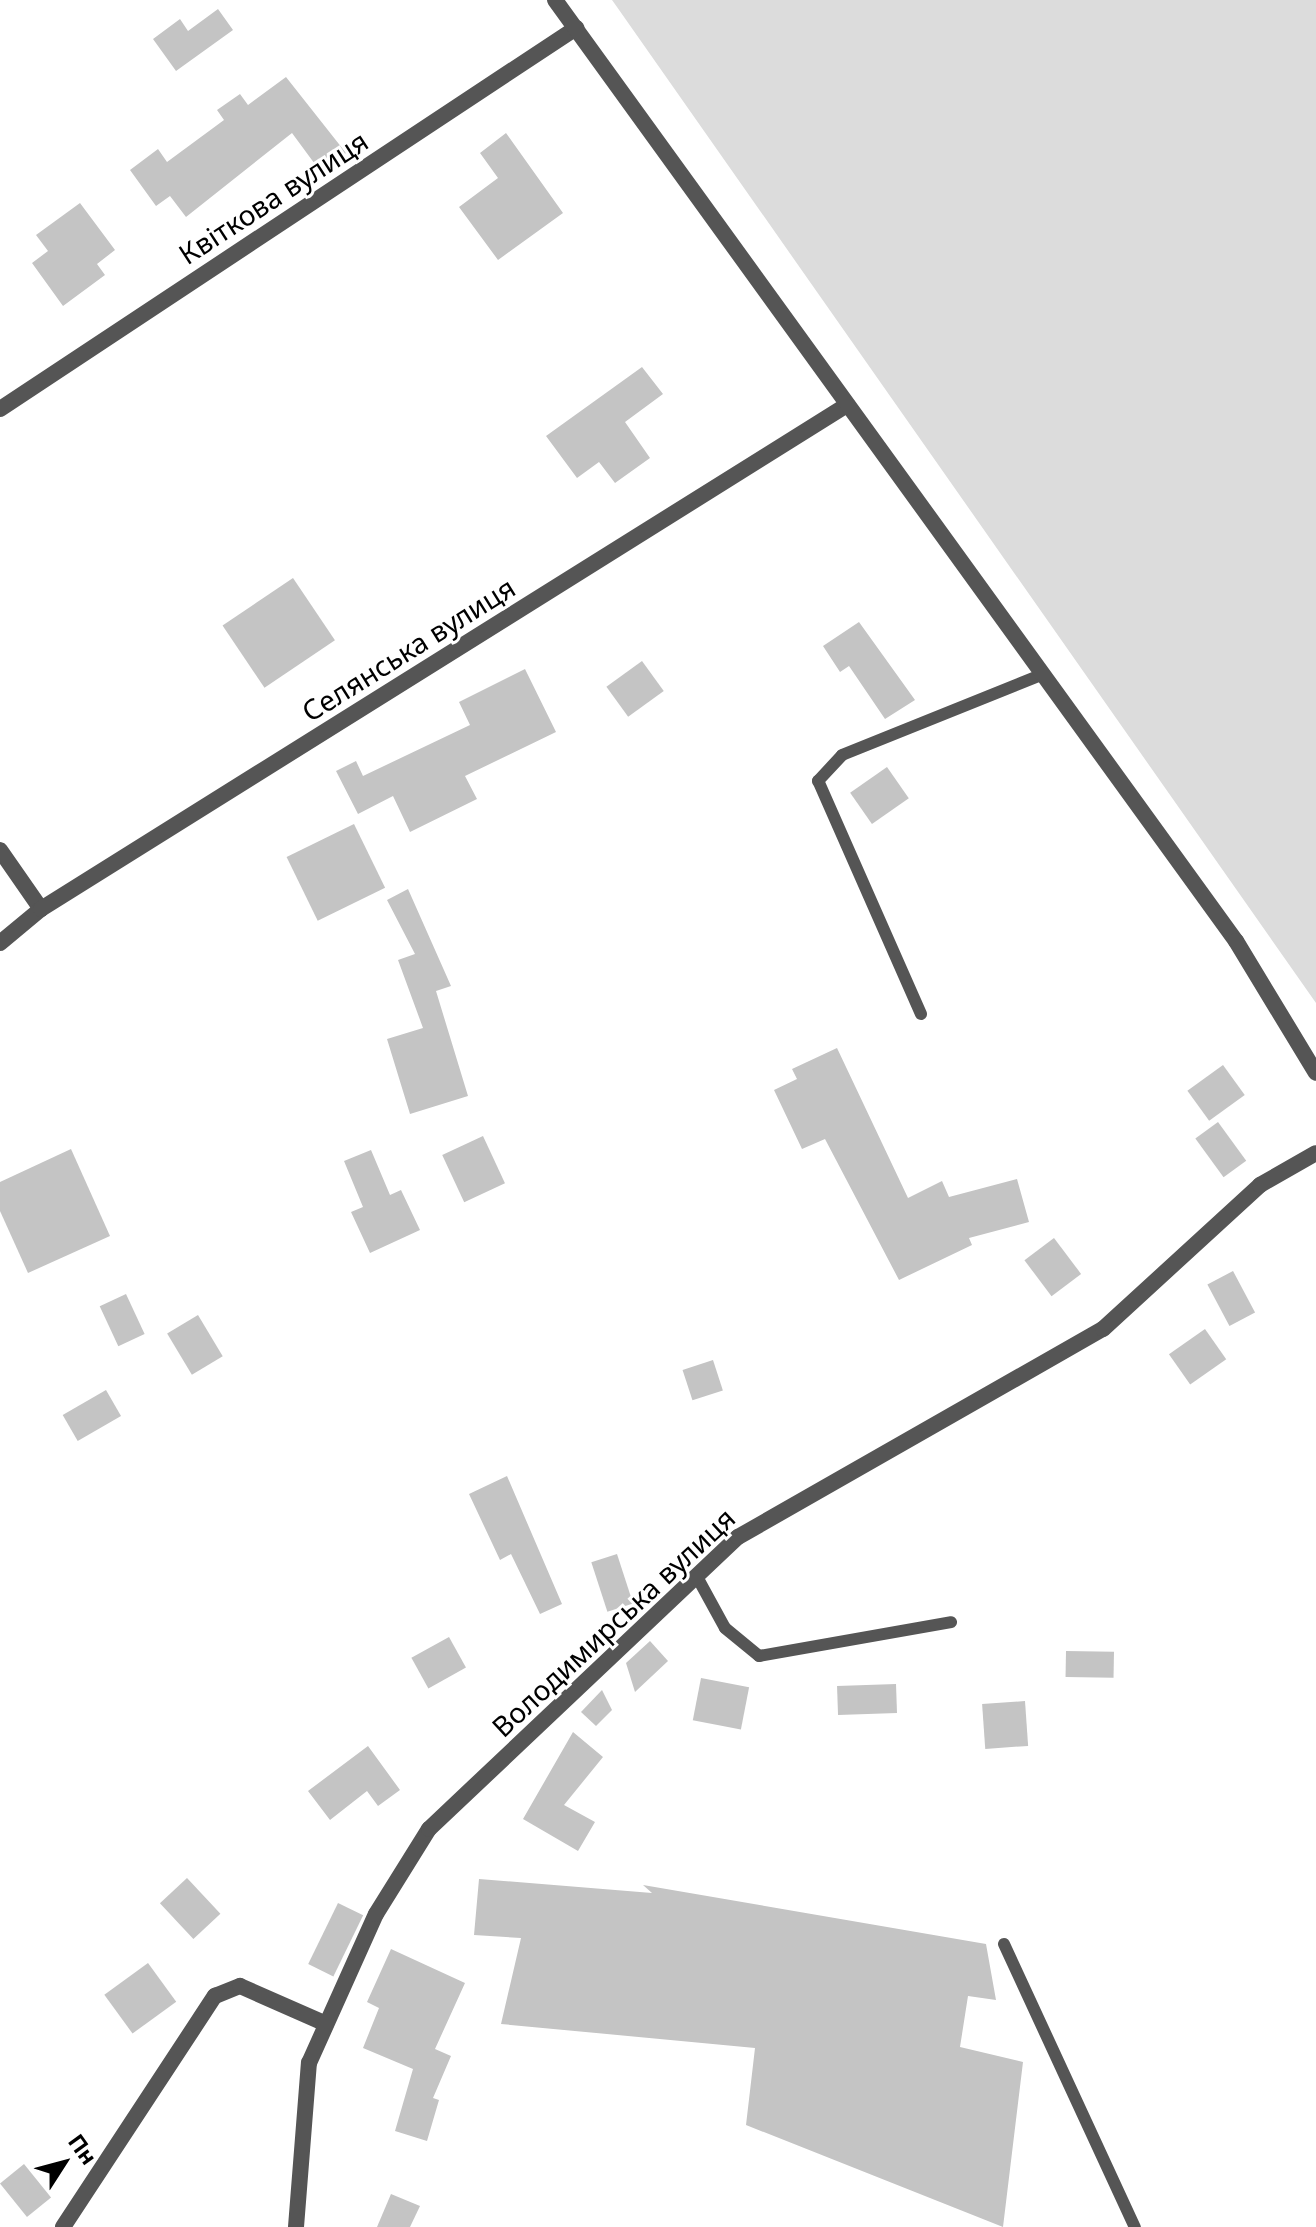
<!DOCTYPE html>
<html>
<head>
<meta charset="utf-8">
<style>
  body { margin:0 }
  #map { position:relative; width:1316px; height:2227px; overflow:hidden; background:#fff; font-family:"Noto Sans",sans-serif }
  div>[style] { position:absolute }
  .green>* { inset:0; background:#dcdcdc }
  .building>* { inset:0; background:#c4c4c4; transform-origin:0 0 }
  .service>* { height:12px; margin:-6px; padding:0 6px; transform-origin:6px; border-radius:6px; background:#555 }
  .minor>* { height:16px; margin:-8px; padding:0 8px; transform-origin:8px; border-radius:8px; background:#555 }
  .tertiary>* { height:16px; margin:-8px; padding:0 8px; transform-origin:8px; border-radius:8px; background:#555 }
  span { translate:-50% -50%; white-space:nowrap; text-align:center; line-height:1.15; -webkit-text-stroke:6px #fff; paint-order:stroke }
  .street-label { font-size:28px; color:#000 }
  .north { position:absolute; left:24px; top:2123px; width:80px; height:80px; -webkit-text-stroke:6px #fff; paint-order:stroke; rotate:54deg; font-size:22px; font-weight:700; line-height:32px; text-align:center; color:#000 }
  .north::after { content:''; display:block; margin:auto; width:28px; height:36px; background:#000; clip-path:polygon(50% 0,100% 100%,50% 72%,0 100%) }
</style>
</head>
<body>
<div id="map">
  <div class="green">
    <i style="clip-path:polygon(612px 0,1316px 0,1316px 1003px,617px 7px)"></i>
  </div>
  <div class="building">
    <i style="clip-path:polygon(218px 9px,233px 30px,176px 71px,153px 39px,180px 19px,188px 31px)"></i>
    <i style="clip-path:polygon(286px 77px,346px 153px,320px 171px,292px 133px,186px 217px,170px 196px,156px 206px,130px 170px,158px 149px,167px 162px,224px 120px,217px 110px,240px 94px,248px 105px)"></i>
    <i style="clip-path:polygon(506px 133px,563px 213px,498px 260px,459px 207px,498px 178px,480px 153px)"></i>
    <i style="clip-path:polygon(80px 203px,115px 250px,97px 264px,105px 275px,63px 306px,32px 263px,48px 251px,36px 235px)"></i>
    <i style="clip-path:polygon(642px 367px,663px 394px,625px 422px,650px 458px,615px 483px,599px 462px,577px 478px,546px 436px)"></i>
    <i style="left:293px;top:578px;width:75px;height:85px;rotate:56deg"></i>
    <i style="clip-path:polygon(859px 622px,915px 700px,885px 719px,849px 666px,840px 672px,823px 646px)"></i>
    <i style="left:642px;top:661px;width:37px;height:44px;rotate:54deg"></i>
    <i style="clip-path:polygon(525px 669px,556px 732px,465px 776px,477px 799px,410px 832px,393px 796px,358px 814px,336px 771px,356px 761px,363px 776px,470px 725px,459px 702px)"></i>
    <i style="left:887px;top:767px;width:38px;height:45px;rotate:55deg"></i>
    <i style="left:354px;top:824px;width:71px;height:75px;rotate:64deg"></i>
    <i style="clip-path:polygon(408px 889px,451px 986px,436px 991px,468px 1096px,410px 1114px,387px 1039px,423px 1028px,398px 960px,415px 954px,387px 900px)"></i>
    <i style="clip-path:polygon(837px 1048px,908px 1198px,942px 1181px,949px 1197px,1017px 1179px,1029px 1222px,969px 1238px,972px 1245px,899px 1280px,825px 1139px,802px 1149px,774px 1090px,797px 1079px,792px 1069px)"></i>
    <i style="left:1223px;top:1065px;width:37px;height:44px;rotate:54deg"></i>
    <i style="left:1218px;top:1122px;width:48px;height:28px;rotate:54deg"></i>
    <i style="left:483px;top:1136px;width:52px;height:45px;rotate:65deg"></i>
    <i style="clip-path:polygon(71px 1149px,110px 1236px,28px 1273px,0 1211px,0 1182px)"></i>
    <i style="clip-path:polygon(371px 1150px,390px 1195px,401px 1190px,420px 1230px,370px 1253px,351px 1212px,363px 1207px,344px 1161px)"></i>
    <i style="left:1054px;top:1238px;width:45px;height:37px;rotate:53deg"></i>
    <i style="left:1233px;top:1271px;width:47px;height:29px;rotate:62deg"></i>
    <i style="left:126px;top:1294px;width:44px;height:29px;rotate:65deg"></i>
    <i style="left:198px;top:1315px;width:48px;height:36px;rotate:59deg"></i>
    <i style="left:1205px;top:1329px;width:37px;height:44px;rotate:55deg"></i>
    <i style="left:713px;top:1360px;width:32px;height:32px;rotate:72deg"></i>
    <i style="left:106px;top:1390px;width:30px;height:50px;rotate:60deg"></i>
    <i style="clip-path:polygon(507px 1476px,562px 1604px,540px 1614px,511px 1554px,500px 1560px,469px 1494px)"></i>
    <i style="left:617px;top:1554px;width:52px;height:27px;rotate:72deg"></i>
    <i style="left:449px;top:1637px;width:35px;height:43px;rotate:61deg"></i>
    <i style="clip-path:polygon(650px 1641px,668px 1661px,635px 1692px,626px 1663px)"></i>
    <i style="left:1066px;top:1651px;width:48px;height:26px;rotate:1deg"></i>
    <i style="left:701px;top:1678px;width:49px;height:43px;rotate:11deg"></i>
    <i style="left:896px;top:1684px;width:29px;height:59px;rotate:88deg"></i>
    <i style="clip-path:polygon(602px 1690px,612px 1710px,596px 1726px,581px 1712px)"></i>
    <i style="left:1025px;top:1701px;width:45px;height:43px;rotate:86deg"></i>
    <i style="clip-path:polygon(573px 1732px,603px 1757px,564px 1805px,595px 1822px,578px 1851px,523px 1819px)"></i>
    <i style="clip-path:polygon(368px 1746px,400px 1790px,378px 1806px,367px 1791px,330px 1820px,308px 1791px)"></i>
    <i style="left:187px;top:1878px;width:49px;height:37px;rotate:47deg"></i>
    <i style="clip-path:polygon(479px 1879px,652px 1893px,643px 1885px,986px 1944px,996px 2000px,968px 1996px,960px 2047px,1023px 2062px,1003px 2227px,746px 2125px,755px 2048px,501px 2024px,521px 1938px,474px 1935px)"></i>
    <i style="left:338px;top:1903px;width:28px;height:68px;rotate:26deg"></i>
    <i style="clip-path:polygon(391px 1949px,465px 1983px,435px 2049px,451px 2056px,433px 2098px,439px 2100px,427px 2141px,395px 2131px,413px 2069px,363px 2048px,379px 2008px,367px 2002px)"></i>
    <i style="left:148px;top:1963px;width:48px;height:54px;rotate:54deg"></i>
    <i style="left:24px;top:2164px;width:43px;height:31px;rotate:51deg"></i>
    <i style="clip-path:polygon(391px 2194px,420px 2206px,410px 2227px,377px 2227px)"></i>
  </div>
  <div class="service">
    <i style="left:921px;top:1014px;width:255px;rotate:-113.8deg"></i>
    <i style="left:818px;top:781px;width:35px;rotate:-47deg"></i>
    <i style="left:842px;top:755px;width:214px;rotate:-21.9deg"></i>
    <i style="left:696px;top:1575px;width:60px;rotate:61.3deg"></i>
    <i style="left:725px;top:1628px;width:44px;rotate:39.5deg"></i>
    <i style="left:759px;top:1656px;width:195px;rotate:-10deg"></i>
    <i style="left:1004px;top:1944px;width:312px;rotate:65.2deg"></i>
  </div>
  <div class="minor">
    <i style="left:0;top:409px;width:691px;rotate:-33.48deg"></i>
    <i style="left:0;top:850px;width:72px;rotate:55.2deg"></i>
    <i style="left:0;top:943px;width:53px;rotate:-39.7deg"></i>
    <i style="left:41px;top:909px;width:951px;rotate:-32.02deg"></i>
    <i style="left:63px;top:2227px;width:277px;rotate:-56.7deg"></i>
    <i style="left:215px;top:1996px;width:27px;rotate:-22deg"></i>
    <i style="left:240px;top:1986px;width:94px;rotate:23.8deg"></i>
    <i style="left:296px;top:2227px;width:165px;rotate:-85.5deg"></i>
    <i style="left:309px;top:2063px;width:163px;rotate:-65.8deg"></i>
    <i style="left:376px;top:1914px;width:100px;rotate:-58.1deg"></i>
    <i style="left:429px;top:1829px;width:425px;rotate:-43.4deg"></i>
    <i style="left:738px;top:1537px;width:420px;rotate:-29.7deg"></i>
    <i style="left:1103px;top:1329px;width:213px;rotate:-42.5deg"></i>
    <i style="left:1260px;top:1185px;width:64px;rotate:-29.7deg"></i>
  </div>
  <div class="tertiary">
    <i style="left:555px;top:0;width:1162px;rotate:54.11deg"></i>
    <i style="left:1236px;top:941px;width:154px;rotate:58.8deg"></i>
  </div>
  <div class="street-label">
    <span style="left:273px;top:197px;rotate:-33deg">Квіткова вулиця</span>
    <span style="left:408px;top:649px;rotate:-32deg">Селянська вулиця</span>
    <span style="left:613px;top:1622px;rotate:-43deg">Володимирська вулиця</span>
  </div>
  <div class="north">Пн</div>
</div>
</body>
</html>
